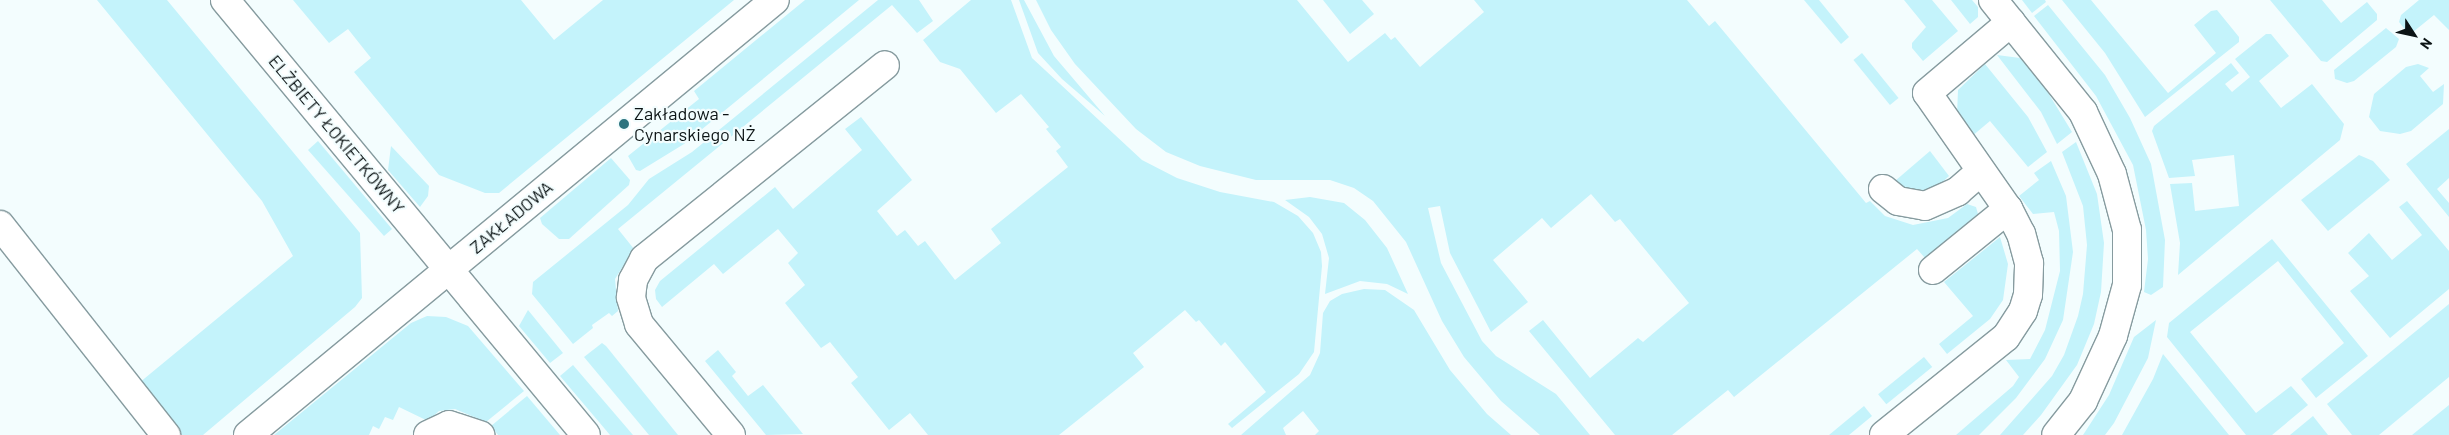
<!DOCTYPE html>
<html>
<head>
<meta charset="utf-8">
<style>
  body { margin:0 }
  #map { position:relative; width:2449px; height:435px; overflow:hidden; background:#f3fdfe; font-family:Barlow,sans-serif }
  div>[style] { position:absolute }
  .green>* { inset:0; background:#c4f3fb; transform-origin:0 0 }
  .roads { filter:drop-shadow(1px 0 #869b9f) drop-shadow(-1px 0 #869b9f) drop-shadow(0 1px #869b9f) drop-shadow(0 -1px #869b9f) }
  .minor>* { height:28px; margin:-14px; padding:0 14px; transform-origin:14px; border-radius:14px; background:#fff }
  .dots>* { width:14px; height:14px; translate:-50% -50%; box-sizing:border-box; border:2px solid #f3fdfe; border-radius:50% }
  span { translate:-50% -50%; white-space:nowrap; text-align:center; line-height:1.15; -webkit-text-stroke:4.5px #f3fdfe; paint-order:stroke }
  .poi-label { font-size:18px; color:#0c1415 }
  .left { translate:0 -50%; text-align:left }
  .street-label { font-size:18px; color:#0c1415 }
  .north { position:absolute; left:2389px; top:10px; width:50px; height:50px; -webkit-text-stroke:4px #f3fdfe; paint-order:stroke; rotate:125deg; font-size:14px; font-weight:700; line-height:20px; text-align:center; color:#0c1415 }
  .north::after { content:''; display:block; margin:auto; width:18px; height:22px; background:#0c1415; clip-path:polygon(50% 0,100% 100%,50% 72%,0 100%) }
</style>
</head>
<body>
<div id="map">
  <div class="green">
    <i style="clip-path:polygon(97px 0,167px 0,360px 233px,362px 298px,355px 307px,203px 435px,182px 435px,139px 383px,293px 256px,262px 201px)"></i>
    <i style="clip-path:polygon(293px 0,521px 0,554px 40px,603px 0,734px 0,499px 193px,485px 193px,439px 175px,354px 72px,371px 58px,348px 29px,329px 43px)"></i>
    <i style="clip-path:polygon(805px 0,859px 0,684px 144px,640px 171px,636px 170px,628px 156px,699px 99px,694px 91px)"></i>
    <i style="clip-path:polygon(878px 0,919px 0,933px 21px,917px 33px,892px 5px,618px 229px,634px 249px,615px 279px,618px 311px,612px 316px,609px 313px,592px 325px,593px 328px,573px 344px,532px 294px,533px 282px,628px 205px,649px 179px,692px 152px)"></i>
    <i style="clip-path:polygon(971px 0,1011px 0,1032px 58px,1142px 160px,1177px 178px,1220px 192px,1274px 202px,1298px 216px,1313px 233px,1321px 252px,1322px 266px,1314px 352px,1299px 374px,1232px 428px,1228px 424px,1266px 392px,1225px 342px,1221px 346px,1199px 320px,1196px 322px,1185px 310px,1133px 353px,1144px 367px,1059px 435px,928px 435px,910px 413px,889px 430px,851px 383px,858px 377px,830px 342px,821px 348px,785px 303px,805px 285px,788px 263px,798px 253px,778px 229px,723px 274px,714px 264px,662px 307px,656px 299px,655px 290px,660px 281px,775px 187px,793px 209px,862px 150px,845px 129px,861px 117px,912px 180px,877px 211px,897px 236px,905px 230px,918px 246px,925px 241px,955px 280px,1001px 243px,991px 229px,1068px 167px,1056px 151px,1061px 147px,1046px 129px,1049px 127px,1021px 94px,996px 113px,960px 69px,940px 62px,923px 40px)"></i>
    <i style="clip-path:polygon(1019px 0,1024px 0,1054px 56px,1105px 116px,1062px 79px,1038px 53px)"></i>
    <i style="clip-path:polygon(1036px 0,1297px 0,1348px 62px,1385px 33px,1391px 40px,1395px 37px,1420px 67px,1484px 12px,1474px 0,1687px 0,1709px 26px,1715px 21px,1866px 203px,1870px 201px,1885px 216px,1913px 225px,1948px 218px,1967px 204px,1976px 207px,1978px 214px,1925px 258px,1917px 249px,1734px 397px,1728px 390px,1672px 435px,1615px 435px,1529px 331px,1543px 320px,1590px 378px,1638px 338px,1643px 342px,1689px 303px,1620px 219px,1615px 222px,1591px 194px,1551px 228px,1542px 218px,1493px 260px,1528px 302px,1491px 332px,1450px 253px,1440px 206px,1428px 208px,1441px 263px,1482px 341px,1496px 356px,1556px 394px,1590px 435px,1540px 435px,1501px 401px,1464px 357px,1442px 321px,1406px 242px,1373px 201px,1354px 188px,1330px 180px,1256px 180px,1200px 166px,1166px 152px,1136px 129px,1075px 64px,1051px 30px)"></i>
    <i style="clip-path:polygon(1323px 0,1362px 0,1374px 14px,1350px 34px)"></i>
    <i style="clip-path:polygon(1804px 0,1819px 0,1849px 37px,1841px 44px)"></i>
    <i style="clip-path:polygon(1904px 0,1932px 0,1958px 31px,1923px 61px,1912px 48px,1912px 43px,1926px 27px)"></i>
    <i style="clip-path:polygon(1951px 0,1972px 0,1978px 7px,1978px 17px,1970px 24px)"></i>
    <i style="clip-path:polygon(2022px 0,2045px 0,2046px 2px,2032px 13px)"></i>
    <i style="clip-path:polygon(2062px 0,2091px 0,2168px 93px,2216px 53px,2194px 25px,2211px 11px,2217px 10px,2239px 37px,2239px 42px,2145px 117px,2105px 53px)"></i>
    <i style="clip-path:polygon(2270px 0,2322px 0,2341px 23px,2367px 2px,2377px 14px,2377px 20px,2327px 62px,2321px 61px)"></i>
    <i style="clip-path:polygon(2419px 0,2449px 0,2449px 30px,2434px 15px,2413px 32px,2407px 32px,2399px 22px,2401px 15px)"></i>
    <i style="clip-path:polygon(2048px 5px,2105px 75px,2130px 118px,2151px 164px,2165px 240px,2163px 287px,2151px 295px,2144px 292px,2148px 259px,2146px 230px,2133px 165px,2096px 96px,2034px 16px)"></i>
    <i style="clip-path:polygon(2386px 28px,2399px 39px,2396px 47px,2354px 81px,2347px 83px,2335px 79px,2334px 70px)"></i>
    <i style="clip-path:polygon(2266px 34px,2271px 34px,2289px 56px,2259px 81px,2281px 108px,2312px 84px,2344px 124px,2340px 140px,2178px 275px,2180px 243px,2170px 184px,2192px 183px,2195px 211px,2239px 206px,2234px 155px,2192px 160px,2195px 176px,2169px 178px,2152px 131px,2154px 126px,2231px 63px,2239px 73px,2225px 84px,2232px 92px,2250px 77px,2235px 59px)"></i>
    <i style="left:1862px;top:53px;width:58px;height:11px;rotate:51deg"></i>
    <i style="clip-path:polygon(1997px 55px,2020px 58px,2047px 91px,2072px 132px,2057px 144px,2041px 112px)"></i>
    <i style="clip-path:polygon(1985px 64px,2028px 117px,2047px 152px,2028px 167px,1990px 121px,1971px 137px,1957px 115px,1958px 90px)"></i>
    <i style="clip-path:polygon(2418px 64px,2429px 68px,2420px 76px,2433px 92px,2444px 84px,2443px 104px,2411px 131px,2400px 134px,2380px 131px,2369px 117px,2374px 94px,2406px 67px)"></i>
    <i style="clip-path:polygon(2449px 129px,2449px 178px,2437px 189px,2449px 203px,2449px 217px,2406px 164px)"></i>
    <i style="clip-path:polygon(318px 141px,392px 229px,384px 236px,308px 150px)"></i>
    <i style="clip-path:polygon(2076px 142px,2097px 194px,2104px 243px,2101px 292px,2094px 324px,2077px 365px,2041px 415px,2023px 435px,2000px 435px,2052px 376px,2064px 355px,2078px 316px,2083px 294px,2087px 245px,2083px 206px,2062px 152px)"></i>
    <i style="clip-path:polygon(391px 146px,429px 186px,428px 196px,420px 207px,388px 170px)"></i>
    <i style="clip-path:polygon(1930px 151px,1949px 176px,1934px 190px,1910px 194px,1895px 181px)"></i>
    <i style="clip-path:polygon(2359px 155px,2373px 161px,2390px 180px,2328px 231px,2301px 200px)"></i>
    <i style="clip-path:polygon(611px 158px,630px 180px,629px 185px,569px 239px,559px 239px,542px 224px,540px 218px)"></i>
    <i style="clip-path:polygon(2051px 161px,2066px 196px,2073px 252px,2063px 320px,2045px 359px,2016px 398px,1979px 435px,1956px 435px,2013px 386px,2019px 377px,2006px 360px,2030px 359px,2045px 330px,2060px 271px,2059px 231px,2054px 212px,2033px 214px,2019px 196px,2039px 180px,2034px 173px)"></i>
    <i style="clip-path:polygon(1310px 197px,1344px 203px,1365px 220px,1387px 248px,1408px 294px,1387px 284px,1360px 281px,1325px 294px,1329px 258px,1322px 234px,1309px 217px,1285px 200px)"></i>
    <i style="clip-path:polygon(2407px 201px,2449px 251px,2449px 289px,2390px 338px,2350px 291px,2369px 276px,2348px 253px,2369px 233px,2392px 260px,2422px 235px,2399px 207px)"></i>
    <i style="clip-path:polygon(2000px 237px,2008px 264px,2003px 300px,1990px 319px,1947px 354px,1939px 344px,1973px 316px,1944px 282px)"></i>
    <i style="clip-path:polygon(2272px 239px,2368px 356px,2316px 398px,2301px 379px,2344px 343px,2278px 261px,2190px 332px,2256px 413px,2291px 386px,2308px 405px,2272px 435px,2246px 435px,2167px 337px,2169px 323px)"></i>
    <i style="clip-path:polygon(1364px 289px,1385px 290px,1414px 310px,1450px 370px,1487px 414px,1511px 435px,1315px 435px,1319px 431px,1303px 411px,1283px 428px,1286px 435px,1241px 435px,1310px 375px,1320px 353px,1323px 313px,1330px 301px,1342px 294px)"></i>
    <i style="clip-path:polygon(2449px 304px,2449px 377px,2379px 435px,2352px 435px,2327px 404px)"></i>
    <i style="clip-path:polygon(528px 310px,563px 353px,550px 363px,519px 326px)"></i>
    <i style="clip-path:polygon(427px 316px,446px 317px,468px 326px,524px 391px,486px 422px,455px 409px,439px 411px,428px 421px,399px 407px,393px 420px,385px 417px,379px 429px,373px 426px,369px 435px,274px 435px,411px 323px)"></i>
    <i style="clip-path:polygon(2156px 320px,2148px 358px,2114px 423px,2105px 435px,2083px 435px,2109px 395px,2134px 337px)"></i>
    <i style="clip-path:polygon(602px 343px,606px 346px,678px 435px,649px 435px,584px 357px)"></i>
    <i style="clip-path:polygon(718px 350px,736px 372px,732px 376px,748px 396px,763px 385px,803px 434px,766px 435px,705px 361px)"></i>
    <i style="clip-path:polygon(2163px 354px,2229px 435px,2122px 435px,2153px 379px)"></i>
    <i style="left:1924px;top:357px;width:13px;height:59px;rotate:51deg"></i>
    <i style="clip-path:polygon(573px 365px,633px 435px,610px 435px,560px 376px)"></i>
    <i style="clip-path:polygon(527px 396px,560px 435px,498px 435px,491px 426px)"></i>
    <i style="clip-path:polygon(2449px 405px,2449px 435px,2412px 435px)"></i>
    <i style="clip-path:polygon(1864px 406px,1872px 416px,1849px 435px,1829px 435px)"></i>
    <i style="clip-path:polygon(2313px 416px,2328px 435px,2290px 435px)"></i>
  </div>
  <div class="roads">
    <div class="minor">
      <i style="left:225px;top:0;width:565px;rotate:50.31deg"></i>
      <i style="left:1993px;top:0;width:144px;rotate:51.2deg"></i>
      <i style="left:2083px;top:112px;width:68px;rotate:64.9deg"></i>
      <i style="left:2112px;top:174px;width:58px;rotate:75deg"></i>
      <i style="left:2127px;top:230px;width:55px;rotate:90deg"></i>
      <i style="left:2127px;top:285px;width:53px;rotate:105.4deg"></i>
      <i style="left:2113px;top:336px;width:72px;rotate:114.8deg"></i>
      <i style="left:2083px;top:401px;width:43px;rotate:128.5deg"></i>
      <i style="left:1883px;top:189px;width:19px;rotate:39deg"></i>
      <i style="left:1898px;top:201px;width:27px;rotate:10deg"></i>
      <i style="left:1925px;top:206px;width:36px;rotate:-24deg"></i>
      <i style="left:1958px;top:191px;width:29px;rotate:-41deg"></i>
      <i style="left:0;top:225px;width:268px;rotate:51.7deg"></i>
      <i style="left:1933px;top:270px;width:97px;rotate:-39.1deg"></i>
      <i style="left:248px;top:435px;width:683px;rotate:-39.54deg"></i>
      <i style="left:428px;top:435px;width:23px;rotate:-25deg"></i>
      <i style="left:449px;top:425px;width:33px;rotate:18deg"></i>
      <i style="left:731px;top:435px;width:144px;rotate:-129.7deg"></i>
      <i style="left:639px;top:324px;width:28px;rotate:-107deg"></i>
      <i style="left:631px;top:297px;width:17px;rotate:-83deg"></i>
      <i style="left:633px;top:280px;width:24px;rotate:-62deg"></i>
      <i style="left:644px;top:259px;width:309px;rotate:-38.8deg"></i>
      <i style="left:1884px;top:435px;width:156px;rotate:-38.8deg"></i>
      <i style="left:2006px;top:337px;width:31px;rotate:-57deg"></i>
      <i style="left:2023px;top:311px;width:17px;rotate:-73deg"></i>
      <i style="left:2028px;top:295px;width:32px;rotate:-88deg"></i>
      <i style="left:2029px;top:263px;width:30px;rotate:-105deg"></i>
      <i style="left:2021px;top:234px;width:28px;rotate:-117deg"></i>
      <i style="left:2008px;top:209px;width:141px;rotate:-124.9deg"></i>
      <i style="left:1927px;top:93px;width:110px;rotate:-40.2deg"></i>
    </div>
  </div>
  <div class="dots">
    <i style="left:624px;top:124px;background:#2c737e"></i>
  </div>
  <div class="poi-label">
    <span class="left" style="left:634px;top:124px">Zakładowa -<br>Cynarskiego NŻ</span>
  </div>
  <div class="street-label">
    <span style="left:337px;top:134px;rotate:50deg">ELŻBIETY ŁOKIETKÓWNY</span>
    <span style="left:511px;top:217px;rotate:-40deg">ZAKŁADOWA</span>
  </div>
  <div class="north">N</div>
</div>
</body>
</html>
